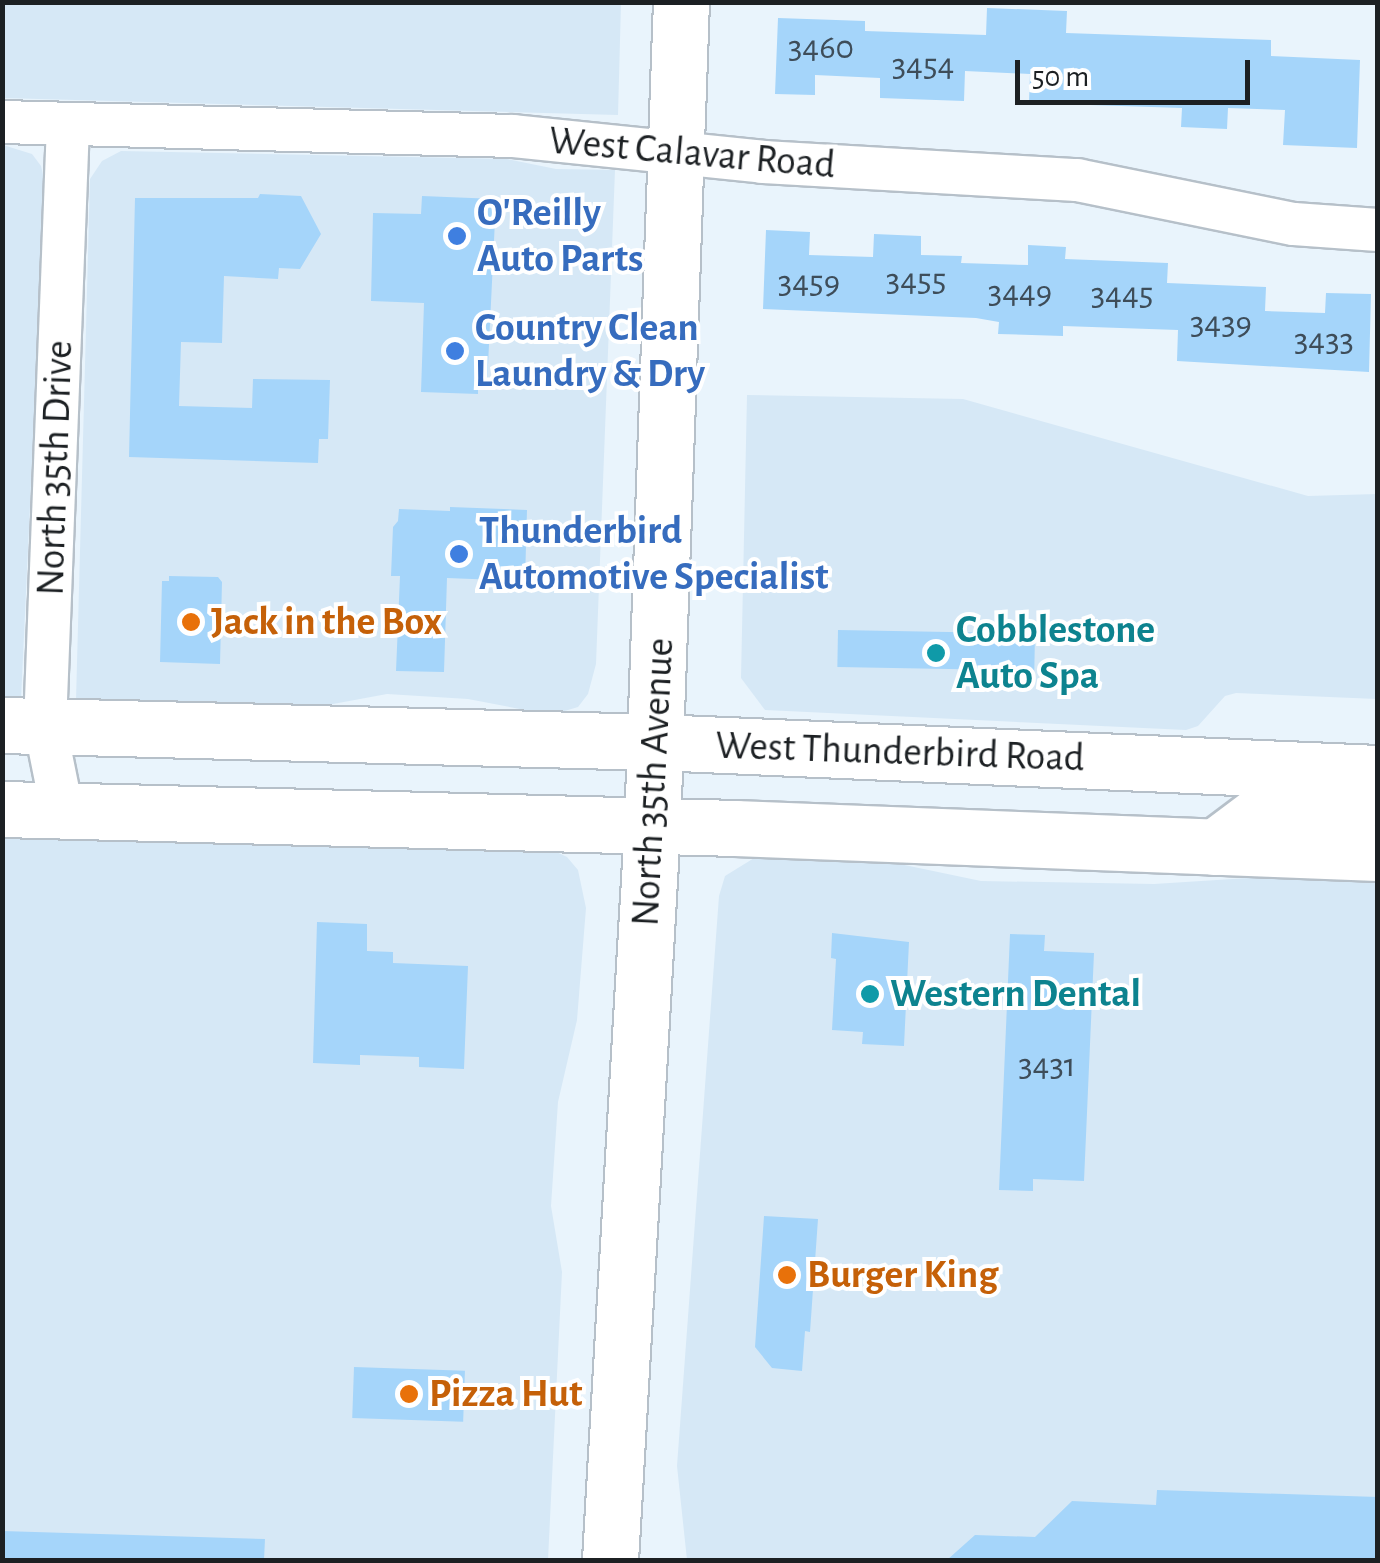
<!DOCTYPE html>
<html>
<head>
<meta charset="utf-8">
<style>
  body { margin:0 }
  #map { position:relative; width:1380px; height:1563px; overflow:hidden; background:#e9f4fc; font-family:"Alegreya Sans",sans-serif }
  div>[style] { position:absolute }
  .built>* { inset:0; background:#d6e8f6 }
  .building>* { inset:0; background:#a5d5fa; transform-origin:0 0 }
  .roads { filter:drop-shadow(2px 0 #b6c0c9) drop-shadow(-2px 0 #b6c0c9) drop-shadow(0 2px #b6c0c9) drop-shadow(0 -2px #b6c0c9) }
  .minor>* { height:42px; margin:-21px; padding:0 21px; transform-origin:21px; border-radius:21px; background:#fff }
  .major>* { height:55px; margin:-27.5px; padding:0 27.5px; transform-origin:27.5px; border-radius:27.5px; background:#fff }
  .dots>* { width:28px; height:28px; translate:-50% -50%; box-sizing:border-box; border:5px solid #fff; border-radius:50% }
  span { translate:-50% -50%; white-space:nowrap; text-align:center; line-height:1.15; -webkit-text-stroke:8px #fff; paint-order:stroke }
  .number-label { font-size:35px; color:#3e4d59 }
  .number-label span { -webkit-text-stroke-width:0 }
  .street-label { font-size:40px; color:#1c2023 }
  .shop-label { font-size:40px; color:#366cbe; font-weight:700 }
  .left { translate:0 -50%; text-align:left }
  .food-label { font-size:40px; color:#c56008; font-weight:700 }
  .culture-label { font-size:40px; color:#0d838f; font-weight:700 }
  .frame { position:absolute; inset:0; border:5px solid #1c2023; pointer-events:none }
  .scale { position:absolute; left:1015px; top:60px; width:235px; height:45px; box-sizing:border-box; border:5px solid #1c2023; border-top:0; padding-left:12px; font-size:30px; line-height:35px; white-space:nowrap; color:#1c2023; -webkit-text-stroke:8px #fff; paint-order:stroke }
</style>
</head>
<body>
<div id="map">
  <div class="built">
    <i style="clip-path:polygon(3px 2px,621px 3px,618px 115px,3px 98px)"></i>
    <i style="clip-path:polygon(3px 145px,32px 154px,41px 166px,45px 183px,21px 700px,3px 699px)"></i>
    <i style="clip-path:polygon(121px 151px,507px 159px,556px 169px,615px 170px,596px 664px,588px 694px,578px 707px,551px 715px,468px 699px,387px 694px,306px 709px,76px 700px,90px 179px,102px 161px)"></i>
    <i style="clip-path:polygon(747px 395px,963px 399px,1308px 496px,1377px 494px,1377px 699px,1236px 693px,1225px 696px,1198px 726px,1186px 730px,765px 710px,741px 678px)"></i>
    <i style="clip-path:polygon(3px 832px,548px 848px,567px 857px,578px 870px,586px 908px,577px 1020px,558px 1102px,551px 1206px,562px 1272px,548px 1560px,3px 1560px)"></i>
    <i style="clip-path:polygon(759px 855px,871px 858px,981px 881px,1154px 884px,1325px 873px,1377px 874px,1377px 1560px,687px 1560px,677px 1466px,719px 896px,725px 876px)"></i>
  </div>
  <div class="building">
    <i style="clip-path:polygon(987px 8px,1067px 11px,1066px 33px,1271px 40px,1271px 56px,1360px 60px,1357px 148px,1283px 145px,1285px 110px,1228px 108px,1227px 129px,1181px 127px,1182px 108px,1029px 103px,1030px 74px,965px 71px,964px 101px,880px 98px,880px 78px,815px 75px,815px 95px,775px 94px,778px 18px,865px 21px,865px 31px,986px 35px)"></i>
    <i style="clip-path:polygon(260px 194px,301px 196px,321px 234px,300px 269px,279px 268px,278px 279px,224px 276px,222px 343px,181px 342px,179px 406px,252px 408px,253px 379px,330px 380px,328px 439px,319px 439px,318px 463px,129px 457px,135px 198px,258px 198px)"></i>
    <i style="clip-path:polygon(422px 196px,496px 199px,487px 386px,478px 386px,478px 394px,421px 392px,424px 303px,371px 301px,373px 213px,421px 214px)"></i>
    <i style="clip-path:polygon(766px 230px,810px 232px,809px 255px,873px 257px,874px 234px,921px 236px,921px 255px,962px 256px,961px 263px,1028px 265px,1028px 245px,1066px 247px,1065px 259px,1168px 263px,1167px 283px,1266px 287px,1265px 311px,1325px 313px,1326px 293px,1371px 294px,1369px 372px,1177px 361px,1178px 330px,1063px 326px,1063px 336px,998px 334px,999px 322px,976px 318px,763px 309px)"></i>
    <i style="clip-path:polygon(450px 507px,527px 510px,525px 581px,447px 578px,444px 672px,396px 671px,400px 576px,391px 576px,393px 527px,398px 521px,399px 509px,450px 511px)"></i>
    <i style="clip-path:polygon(169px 576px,218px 577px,222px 582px,220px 664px,160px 662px,162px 581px,169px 581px)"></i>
    <i style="left:838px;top:630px;width:197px;height:37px;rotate:1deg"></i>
    <i style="clip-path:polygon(317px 922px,367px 924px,367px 951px,393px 952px,393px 963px,468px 966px,464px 1069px,419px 1067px,419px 1057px,360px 1055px,360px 1065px,313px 1063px)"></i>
    <i style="clip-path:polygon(832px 933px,909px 942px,904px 1046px,862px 1044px,863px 1032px,832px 1030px,836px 959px,831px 958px)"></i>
    <i style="clip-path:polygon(1010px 934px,1045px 935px,1044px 951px,1094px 953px,1084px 1181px,1033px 1179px,1033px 1191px,999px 1190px)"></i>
    <i style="clip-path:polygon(764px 1216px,818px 1219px,810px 1332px,805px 1331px,802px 1371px,772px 1368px,755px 1347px)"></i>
    <i style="left:354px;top:1367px;width:111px;height:51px;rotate:2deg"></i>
    <i style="clip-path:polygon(1157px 1490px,1378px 1497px,1378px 1560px,947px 1560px,975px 1535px,1035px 1537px,1072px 1501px,1156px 1505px)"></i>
    <i style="clip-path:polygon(2px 1531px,265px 1539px,264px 1560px,2px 1560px)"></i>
  </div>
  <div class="roads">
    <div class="minor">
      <i style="left:2px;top:122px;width:511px;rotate:1.57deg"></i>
      <i style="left:513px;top:136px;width:251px;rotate:5.9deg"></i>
      <i style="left:763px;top:162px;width:315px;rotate:3.3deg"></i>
      <i style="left:1077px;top:180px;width:221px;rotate:11.5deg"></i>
      <i style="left:1294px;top:224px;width:84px;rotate:4.1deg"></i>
      <i style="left:62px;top:810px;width:86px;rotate:-101.4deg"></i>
      <i style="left:45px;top:726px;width:602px;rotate:-87.81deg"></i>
    </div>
    <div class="major">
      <i style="left:2px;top:725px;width:654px;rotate:1.49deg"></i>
      <i style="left:656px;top:742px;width:723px;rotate:2.46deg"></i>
      <i style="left:2px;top:809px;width:733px;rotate:1.48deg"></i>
      <i style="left:735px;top:828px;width:643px;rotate:2.23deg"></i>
      <i style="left:1215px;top:847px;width:55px;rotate:-36.9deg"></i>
      <i style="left:1259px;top:814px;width:41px;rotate:-15.8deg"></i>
      <i style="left:1298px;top:803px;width:62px;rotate:-0.9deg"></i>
      <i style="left:610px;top:1560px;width:734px;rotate:-86.72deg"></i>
      <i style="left:652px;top:827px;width:826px;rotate:-87.99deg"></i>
    </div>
  </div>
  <div class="dots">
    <i style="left:457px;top:236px;background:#3f7fe0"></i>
    <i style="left:455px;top:351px;background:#3f7fe0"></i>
    <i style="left:459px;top:554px;background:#3f7fe0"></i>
    <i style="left:191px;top:622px;background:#e8710a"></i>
    <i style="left:936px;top:653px;background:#0f9aa8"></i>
    <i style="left:870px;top:994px;background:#0f9aa8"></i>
    <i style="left:787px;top:1275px;background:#e8710a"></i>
    <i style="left:409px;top:1394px;background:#e8710a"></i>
  </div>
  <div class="number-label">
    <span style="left:821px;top:48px">3460</span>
    <span style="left:923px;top:66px">3454</span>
    <span style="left:916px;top:281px">3455</span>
    <span style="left:809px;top:283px">3459</span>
    <span style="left:1020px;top:293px">3449</span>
    <span style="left:1122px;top:295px">3445</span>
    <span style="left:1221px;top:324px">3439</span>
    <span style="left:1324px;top:341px">3433</span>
    <span style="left:1047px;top:1066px">3431</span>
  </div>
  <div class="street-label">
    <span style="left:692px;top:153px;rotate:5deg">West Calavar Road</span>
    <span style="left:55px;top:468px;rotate:-88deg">North 35th Drive</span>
    <span style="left:900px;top:752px;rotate:2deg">West Thunderbird Road</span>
    <span style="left:653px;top:782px;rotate:-87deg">North 35th Avenue</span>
  </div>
  <div class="shop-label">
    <span class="left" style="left:477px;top:236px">O'Reilly<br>Auto Parts</span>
    <span class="left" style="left:475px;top:351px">Country Clean<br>Laundry &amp; Dry</span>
    <span class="left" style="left:479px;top:554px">Thunderbird<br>Automotive Specialist</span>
  </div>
  <div class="food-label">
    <span class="left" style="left:211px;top:622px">Jack in the Box</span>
    <span class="left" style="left:807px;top:1275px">Burger King</span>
    <span class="left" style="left:429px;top:1394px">Pizza Hut</span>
  </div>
  <div class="culture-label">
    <span class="left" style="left:956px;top:653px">Cobblestone<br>Auto Spa</span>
    <span class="left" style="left:890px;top:994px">Western Dental</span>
  </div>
  <div class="frame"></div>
  <div class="scale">50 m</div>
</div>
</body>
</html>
